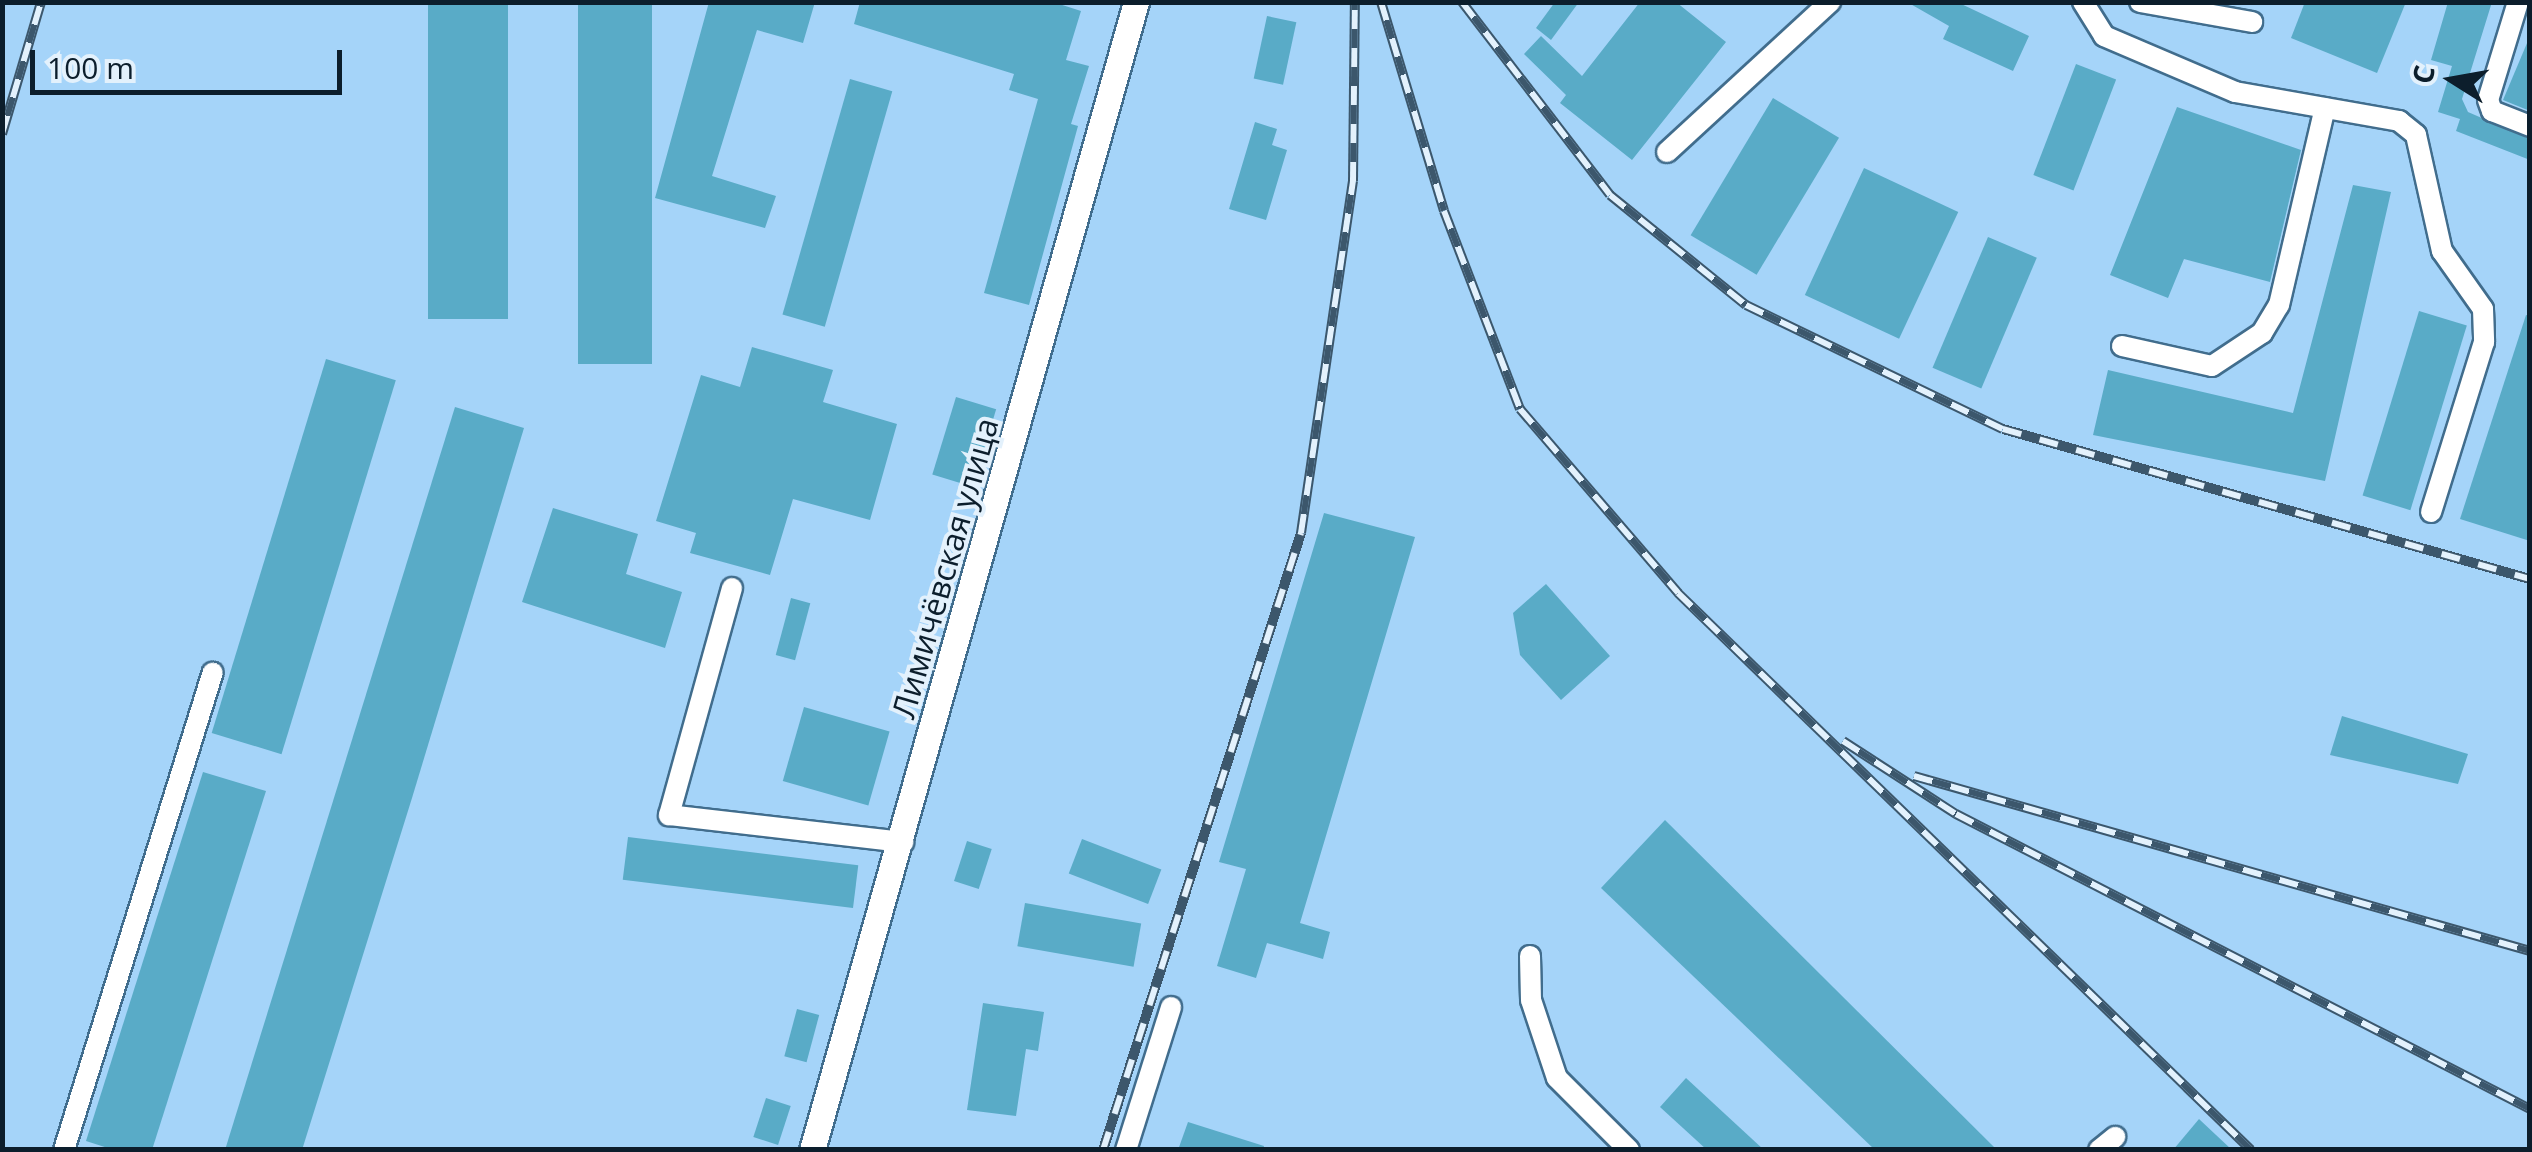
<!DOCTYPE html>
<html>
<head>
<meta charset="utf-8">
<style>
  body { margin:0 }
  #map { position:relative; width:2532px; height:1152px; overflow:hidden; background:#a5d4f9; font-family:"Open Sans",sans-serif }
  div>[style] { position:absolute }
  .building>* { inset:0; background:#59abc7; transform-origin:0 0 }
  .roads { filter:drop-shadow(2px 0 #416d8d) drop-shadow(-2px 0 #416d8d) drop-shadow(0 2px #416d8d) drop-shadow(0 -2px #416d8d) }
  .minor>* { height:20px; margin:-10px; padding:0 10px; transform-origin:10px; border-radius:10px; background:#fff }
  .major>* { height:25px; margin:-12.5px; padding:0 12.5px; transform-origin:12.5px; border-radius:12.5px; background:#fff }
  .rail>* { height:10px; margin-top:-5px; transform-origin:0; background:repeating-linear-gradient(90deg,#e3f1fc 0 19px,#3c576c 0 38px); box-sizing:border-box; border-block:2px solid #3c576c }
  span { translate:-50% -50%; white-space:nowrap; text-align:center; line-height:1.15; -webkit-text-stroke:8px #e3f1fc; paint-order:stroke }
  .street-label { font-size:32px; color:#0c1e2c }
  .frame { position:absolute; inset:0; border:5px solid #0c1e2c; pointer-events:none }
  .north { position:absolute; left:2402px; top:30px; width:100px; height:100px; -webkit-text-stroke:8px #e3f1fc; paint-order:stroke; rotate:281deg; font-size:28px; font-weight:700; line-height:40px; text-align:center; color:#0c1e2c }
  .north::after { content:''; display:block; margin:auto; width:35px; height:45px; background:#0c1e2c; clip-path:polygon(50% 0,100% 100%,50% 72%,0 100%) }
  .scale { position:absolute; left:30px; top:50px; width:312px; height:45px; box-sizing:border-box; border:5px solid #0c1e2c; border-top:0; padding-left:12px; font-size:30px; line-height:35px; white-space:nowrap; color:#0c1e2c; -webkit-text-stroke:8px #e3f1fc; paint-order:stroke }
</style>
</head>
<body>
<div id="map">
  <div class="building">
    <i style="left:428px;top:2px;width:80px;height:317px"></i>
    <i style="left:578px;top:2px;width:74px;height:362px"></i>
    <i style="clip-path:polygon(709px 2px,815px 2px,803px 43px,757px 30px,712px 176px,776px 196px,765px 228px,655px 198px)"></i>
    <i style="clip-path:polygon(860px 2px,1053px 2px,1081px 11px,1066px 60px,1089px 66px,1071px 124px,1078px 126px,1029px 305px,984px 293px,1038px 99px,1009px 90px,1014px 74px,854px 24px)"></i>
    <i style="clip-path:polygon(1555px 2px,1579px 2px,1551px 40px,1536px 28px)"></i>
    <i style="clip-path:polygon(1640px 2px,1676px 2px,1726px 42px,1632px 160px,1560px 103px,1566px 95px,1524px 54px,1541px 36px,1582px 76px)"></i>
    <i style="clip-path:polygon(1907px 2px,1957px 2px,2029px 36px,2013px 71px,1943px 39px,1949px 26px)"></i>
    <i style="clip-path:polygon(2305px 2px,2406px 2px,2377px 73px,2291px 38px)"></i>
    <i style="clip-path:polygon(2448px 2px,2492px 2px,2462px 99px,2468px 112px,2530px 139px,2530px 160px,2456px 131px,2460px 119px,2438px 112px,2452px 66px,2431px 60px)"></i>
    <i style="left:1267px;top:16px;width:30px;height:64px;rotate:12deg"></i>
    <i style="clip-path:polygon(2530px 36px,2530px 111px,2503px 100px)"></i>
    <i style="left:2076px;top:64px;width:43px;height:119px;rotate:21deg"></i>
    <i style="left:850px;top:79px;width:44px;height:245px;rotate:16deg"></i>
    <i style="left:1773px;top:98px;width:77px;height:160px;rotate:31deg"></i>
    <i style="clip-path:polygon(2177px 107px,2301px 150px,2270px 282px,2184px 259px,2168px 298px,2110px 275px)"></i>
    <i style="clip-path:polygon(1255px 122px,1277px 129px,1272px 145px,1287px 150px,1266px 220px,1229px 209px)"></i>
    <i style="left:1864px;top:168px;width:104px;height:140px;rotate:25deg"></i>
    <i style="clip-path:polygon(2353px 185px,2391px 192px,2325px 481px,2093px 435px,2108px 370px,2293px 413px)"></i>
    <i style="left:1988px;top:237px;width:53px;height:142px;rotate:23deg"></i>
    <i style="left:2419px;top:311px;width:50px;height:193px;rotate:17deg"></i>
    <i style="clip-path:polygon(2526px 315px,2530px 316px,2530px 541px,2460px 519px)"></i>
    <i style="clip-path:polygon(752px 347px,833px 370px,823px 402px,897px 424px,870px 520px,793px 499px,770px 575px,690px 553px,696px 533px,656px 521px,701px 375px,740px 387px)"></i>
    <i style="left:326px;top:359px;width:73px;height:391px;rotate:17deg"></i>
    <i style="left:956px;top:397px;width:42px;height:81px;rotate:17deg"></i>
    <i style="clip-path:polygon(455px 407px,524px 428px,412px 798px,302px 1150px,225px 1150px)"></i>
    <i style="clip-path:polygon(553px 508px,638px 534px,626px 574px,682px 592px,665px 648px,522px 602px)"></i>
    <i style="clip-path:polygon(1324px 513px,1415px 537px,1300px 923px,1330px 932px,1323px 959px,1267px 943px,1256px 978px,1217px 966px,1246px 869px,1219px 862px)"></i>
    <i style="clip-path:polygon(1546px 584px,1610px 656px,1561px 700px,1520px 655px,1513px 613px)"></i>
    <i style="left:791px;top:598px;width:20px;height:59px;rotate:15deg"></i>
    <i style="left:804px;top:707px;width:89px;height:77px;rotate:16deg"></i>
    <i style="clip-path:polygon(2342px 716px,2468px 754px,2458px 784px,2330px 755px)"></i>
    <i style="clip-path:polygon(203px 772px,266px 791px,152px 1150px,114px 1150px,86px 1141px)"></i>
    <i style="clip-path:polygon(1665px 820px,1997px 1150px,1875px 1150px,1601px 888px)"></i>
    <i style="left:628px;top:837px;width:232px;height:43px;rotate:7deg"></i>
    <i style="left:1082px;top:839px;width:85px;height:37px;rotate:21deg"></i>
    <i style="left:967px;top:841px;width:26px;height:42px;rotate:18deg"></i>
    <i style="left:1025px;top:903px;width:118px;height:44px;rotate:10deg"></i>
    <i style="clip-path:polygon(983px 1003px,1044px 1012px,1038px 1051px,1026px 1049px,1016px 1116px,967px 1110px)"></i>
    <i style="left:797px;top:1009px;width:23px;height:49px;rotate:15deg"></i>
    <i style="clip-path:polygon(1686px 1078px,1764px 1150px,1707px 1150px,1660px 1107px)"></i>
    <i style="left:766px;top:1098px;width:26px;height:41px;rotate:18deg"></i>
    <i style="clip-path:polygon(2199px 1119px,2232px 1150px,2173px 1150px)"></i>
    <i style="clip-path:polygon(1188px 1122px,1264px 1146px,1263px 1150px,1178px 1150px)"></i>
  </div>
  <div class="roads">
    <div class="minor">
      <i style="left:2083px;top:2px;width:40px;rotate:58deg"></i>
      <i style="left:2104px;top:36px;width:142px;rotate:23.1deg"></i>
      <i style="left:2235px;top:92px;width:167px;rotate:10deg"></i>
      <i style="left:2399px;top:121px;width:22px;rotate:39deg"></i>
      <i style="left:2416px;top:135px;width:119px;rotate:77.4deg"></i>
      <i style="left:2442px;top:251px;width:71px;rotate:54.7deg"></i>
      <i style="left:2483px;top:309px;width:33px;rotate:88deg"></i>
      <i style="left:2484px;top:342px;width:178px;rotate:107.3deg"></i>
      <i style="left:2140px;top:2px;width:114px;rotate:10.1deg"></i>
      <i style="left:2518px;top:2px;width:102px;rotate:107deg"></i>
      <i style="left:2488px;top:100px;width:12px;rotate:70deg"></i>
      <i style="left:2492px;top:111px;width:41px;rotate:21.5deg"></i>
      <i style="left:1667px;top:152px;width:222px;rotate:-42.6deg"></i>
      <i style="left:2122px;top:346px;width:92px;rotate:12.5deg"></i>
      <i style="left:2212px;top:366px;width:60px;rotate:-33.4deg"></i>
      <i style="left:2262px;top:333px;width:33px;rotate:-59deg"></i>
      <i style="left:2279px;top:305px;width:202px;rotate:-76.9deg"></i>
      <i style="left:732px;top:588px;width:236px;rotate:105.5deg"></i>
      <i style="left:669px;top:815px;width:236px;rotate:6.6deg"></i>
      <i style="left:1530px;top:956px;width:44px;rotate:88.7deg"></i>
      <i style="left:1531px;top:1000px;width:82px;rotate:71.6deg"></i>
      <i style="left:1557px;top:1078px;width:102px;rotate:45deg"></i>
      <i style="left:64px;top:1150px;width:500px;rotate:-72.7deg"></i>
      <i style="left:1126px;top:1150px;width:150px;rotate:-72.5deg"></i>
      <i style="left:2099px;top:1150px;width:21px;rotate:-39deg"></i>
    </div>
    <div class="major">
      <i style="left:812px;top:1150px;width:1193px;rotate:-74.24deg"></i>
    </div>
  </div>
  <div class="rail">
    <i style="left:1381px;top:2px;width:218px;rotate:73.2deg"></i>
    <i style="left:1444px;top:211px;width:212px;rotate:69deg"></i>
    <i style="left:1520px;top:409px;width:243px;rotate:49.3deg"></i>
    <i style="left:1678px;top:593px;width:799px;rotate:44.19deg"></i>
    <i style="left:1462px;top:2px;width:243px;rotate:52.5deg"></i>
    <i style="left:1610px;top:195px;width:175px;rotate:39deg"></i>
    <i style="left:1746px;top:305px;width:285px;rotate:25.8deg"></i>
    <i style="left:2003px;top:429px;width:548px;rotate:15.89deg"></i>
    <i style="left:2px;top:134px;width:138px;rotate:-73.5deg"></i>
    <i style="left:1843px;top:741px;width:135px;rotate:32.9deg"></i>
    <i style="left:1956px;top:814px;width:645px;rotate:27.2deg"></i>
    <i style="left:1914px;top:776px;width:640px;rotate:15.86deg"></i>
    <i style="left:1103px;top:1150px;width:648px;rotate:-72.21deg"></i>
    <i style="left:1301px;top:533px;width:356px;rotate:-81.6deg"></i>
    <i style="left:1353px;top:181px;width:179px;rotate:-89.4deg"></i>
  </div>
  <div class="street-label">
    <span style="left:945px;top:568px;rotate:-74deg">Лимичёвская улица</span>
  </div>
  <div class="frame"></div>
  <div class="north">С</div>
  <div class="scale">100 m</div>
</div>
</body>
</html>
